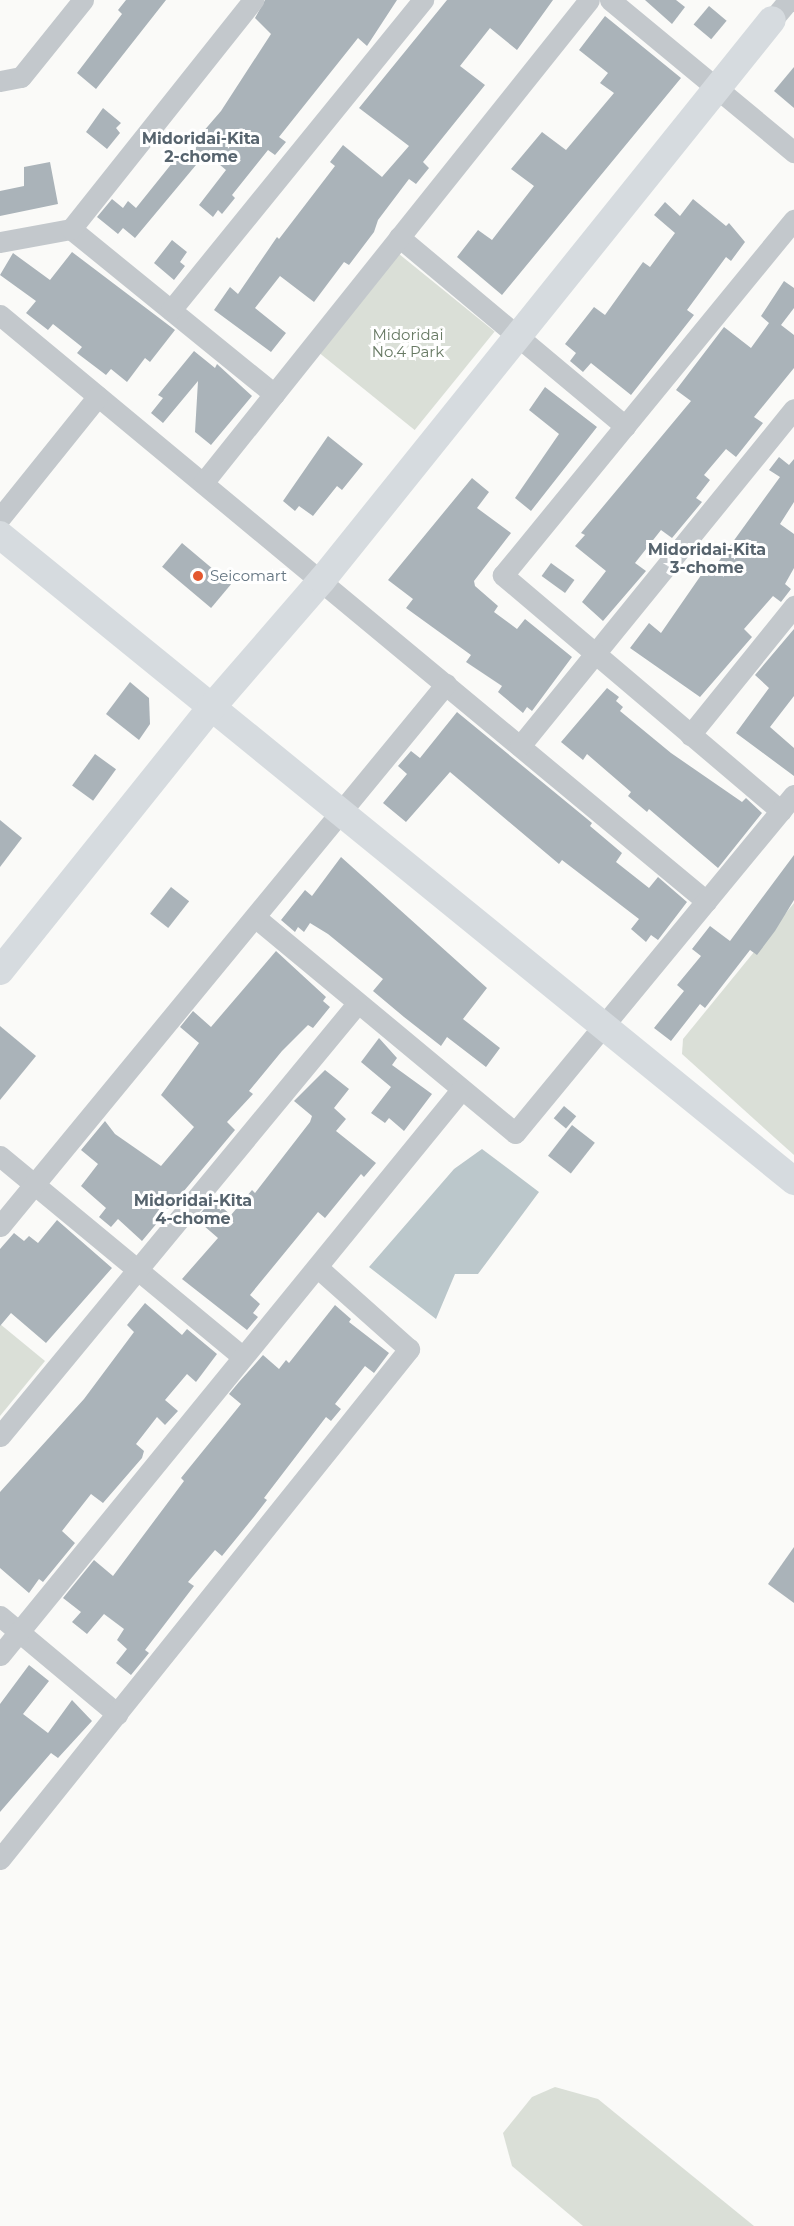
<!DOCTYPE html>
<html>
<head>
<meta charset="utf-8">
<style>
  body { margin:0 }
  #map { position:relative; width:794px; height:2226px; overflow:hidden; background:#fafaf8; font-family:Montserrat,sans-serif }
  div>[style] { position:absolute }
  .green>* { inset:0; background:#dadfd7; transform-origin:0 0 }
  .water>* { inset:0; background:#bbc7cb }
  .building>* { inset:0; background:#aab3b9; transform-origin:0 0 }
  .street>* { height:21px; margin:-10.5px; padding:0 10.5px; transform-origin:10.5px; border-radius:10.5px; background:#c3c8cc }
  .secondary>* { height:28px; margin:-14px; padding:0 14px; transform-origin:14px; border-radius:14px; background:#d6dbdf }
  .dots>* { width:16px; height:16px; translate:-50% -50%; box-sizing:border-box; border:3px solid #fff; border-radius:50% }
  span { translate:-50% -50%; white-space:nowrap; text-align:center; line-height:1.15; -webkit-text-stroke:6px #fff; paint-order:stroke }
  .park-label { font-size:15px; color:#687a64 }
  .poi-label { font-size:15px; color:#657683 }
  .left { translate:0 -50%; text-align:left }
  .neighbourhood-label { font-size:16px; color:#57646e; font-weight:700 }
</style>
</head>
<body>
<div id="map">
  <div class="green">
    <i style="left:399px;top:254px;width:123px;height:127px;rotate:39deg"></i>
    <i style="clip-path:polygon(794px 903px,794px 1155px,682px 1054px,683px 1039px)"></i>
    <i style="clip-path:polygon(0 1324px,45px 1361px,0 1416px)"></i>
    <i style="clip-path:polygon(555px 2087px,598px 2099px,754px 2226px,583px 2226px,512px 2166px,503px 2133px,532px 2097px)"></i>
  </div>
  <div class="water">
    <i style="clip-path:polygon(482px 1149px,539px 1192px,478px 1274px,455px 1274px,436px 1319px,369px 1267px,454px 1169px)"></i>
  </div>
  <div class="building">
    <i style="clip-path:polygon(126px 0,166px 0,96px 89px,77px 73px,122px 14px,118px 10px)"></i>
    <i style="clip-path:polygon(265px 0,397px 0,367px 46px,358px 38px,279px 137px,286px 142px,275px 155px,268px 150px,232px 195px,235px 198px,222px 214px,218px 210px,213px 217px,199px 205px,226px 170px,206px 153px,135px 238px,123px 228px,118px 234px,97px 217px,112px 199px,123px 208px,128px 201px,136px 208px,181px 152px,183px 155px,221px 111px,271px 34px,255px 18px)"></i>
    <i style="clip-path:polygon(447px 0,553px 0,517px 50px,490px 28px,460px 66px,485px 85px,423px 162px,429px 168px,416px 184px,409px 179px,378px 220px,374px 232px,349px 265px,344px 262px,314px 302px,280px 276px,255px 308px,286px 333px,271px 352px,214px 310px,230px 287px,238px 294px,277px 237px,279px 239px,335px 166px,330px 162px,343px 145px,382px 177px,409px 146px,359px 108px)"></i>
    <i style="clip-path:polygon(645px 0,676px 0,685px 7px,672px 24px)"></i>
    <i style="left:709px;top:6px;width:23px;height:24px;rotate:40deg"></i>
    <i style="clip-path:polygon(605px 16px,681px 78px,502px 295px,457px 257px,478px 230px,492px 240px,534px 186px,511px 169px,542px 132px,566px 150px,614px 93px,600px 83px,608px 73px,579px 50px)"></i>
    <i style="clip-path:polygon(794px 67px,794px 108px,774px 91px)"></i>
    <i style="clip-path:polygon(103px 108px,121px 123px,116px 128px,120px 133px,107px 149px,86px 132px)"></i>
    <i style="clip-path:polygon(50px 162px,58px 204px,0 216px,0 191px,24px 186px,24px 167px)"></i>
    <i style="clip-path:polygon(693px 199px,726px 226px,729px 223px,745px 242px,731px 261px,726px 257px,687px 310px,694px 315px,631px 395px,591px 363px,583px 372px,570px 361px,576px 353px,565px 344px,594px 307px,605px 315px,643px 262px,650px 267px,675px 233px,654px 215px,665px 202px,680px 216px)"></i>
    <i style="clip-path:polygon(172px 240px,187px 252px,180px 262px,185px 266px,174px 280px,154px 263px)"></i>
    <i style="clip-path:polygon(72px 252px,175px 330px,150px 362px,145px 358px,127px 382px,111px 369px,106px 375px,77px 353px,82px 347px,53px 324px,48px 330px,26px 313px,36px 301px,0 275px,13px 253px,50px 280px)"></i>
    <i style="clip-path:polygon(784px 281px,794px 288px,794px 308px,781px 325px,794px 335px,794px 368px,754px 417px,763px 423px,736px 457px,726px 449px,704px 475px,710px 480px,696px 498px,702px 502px,672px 538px,661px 530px,635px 563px,646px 571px,603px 621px,582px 602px,606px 571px,575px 546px,585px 535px,581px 533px,691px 401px,676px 390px,724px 327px,751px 348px,769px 323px,761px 316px)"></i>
    <i style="clip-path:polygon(194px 351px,215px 368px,217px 364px,252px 396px,211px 445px,195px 432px,198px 381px,163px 423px,151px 413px,163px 398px,158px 395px)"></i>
    <i style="clip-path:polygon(545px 387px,597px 427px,531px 511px,515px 498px,559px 434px,529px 410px)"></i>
    <i style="clip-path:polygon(328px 436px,363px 464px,342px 490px,337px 486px,313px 516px,299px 506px,295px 511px,283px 501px)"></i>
    <i style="clip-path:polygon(779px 457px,789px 465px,794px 459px,794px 502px,780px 524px,794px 534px,794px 568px,785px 584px,791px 589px,781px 602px,773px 596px,744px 629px,752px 637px,700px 697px,630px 648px,649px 623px,661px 633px,706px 568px,711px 572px,780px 477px,769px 470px)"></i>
    <i style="clip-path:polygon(472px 478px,489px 492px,477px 508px,511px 533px,474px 581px,475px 586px,498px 606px,494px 612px,517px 629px,525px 619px,572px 657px,532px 711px,527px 707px,523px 713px,498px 692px,502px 686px,466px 662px,471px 655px,406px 608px,413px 599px,388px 580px)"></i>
    <i style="left:182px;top:543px;width:64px;height:31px;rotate:40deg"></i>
    <i style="left:551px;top:563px;width:29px;height:16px;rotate:36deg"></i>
    <i style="clip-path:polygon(794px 629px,794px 696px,770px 727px,794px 748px,794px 776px,736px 733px,769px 688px,755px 675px)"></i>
    <i style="clip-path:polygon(130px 682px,149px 698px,150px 724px,139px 740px,106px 714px)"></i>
    <i style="clip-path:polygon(607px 688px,619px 697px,616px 701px,623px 707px,620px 711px,671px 753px,742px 802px,746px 798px,762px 813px,718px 868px,649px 809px,647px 812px,628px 796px,631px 792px,587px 754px,583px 760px,561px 742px)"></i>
    <i style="clip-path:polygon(457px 712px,592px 823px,590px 826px,622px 853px,616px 862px,649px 888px,658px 877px,687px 902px,658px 940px,651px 935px,646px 942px,631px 929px,639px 919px,562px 860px,559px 864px,450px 772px,406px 822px,383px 803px,407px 774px,398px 766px,411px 751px,420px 758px)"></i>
    <i style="left:95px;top:754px;width:26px;height:39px;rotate:36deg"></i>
    <i style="clip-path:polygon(0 820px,22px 838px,0 867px)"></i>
    <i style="clip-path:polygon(794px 855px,794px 900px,775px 931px,757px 955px,750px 950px,705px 1008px,700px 1004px,671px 1041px,654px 1028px,684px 991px,677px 985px,701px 956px,692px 949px,710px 926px,730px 941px)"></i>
    <i style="clip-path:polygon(341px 857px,487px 988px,463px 1019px,500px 1048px,486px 1067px,447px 1037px,441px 1046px,404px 1017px,373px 991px,383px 979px,328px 934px,310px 923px,304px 932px,298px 927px,295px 932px,281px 920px,305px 890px,312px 896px)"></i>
    <i style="left:171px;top:887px;width:23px;height:34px;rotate:38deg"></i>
    <i style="clip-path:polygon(276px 951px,326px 997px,323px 1001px,330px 1007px,313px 1028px,308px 1025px,282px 1051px,249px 1091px,253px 1094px,227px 1122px,235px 1130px,142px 1241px,118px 1219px,111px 1227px,99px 1217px,106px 1208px,81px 1186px,98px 1164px,81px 1150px,105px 1121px,115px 1134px,161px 1166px,194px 1127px,161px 1095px,199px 1043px,180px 1027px,193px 1011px,211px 1027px)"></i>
    <i style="clip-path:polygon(0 1026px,36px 1056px,0 1100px)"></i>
    <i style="clip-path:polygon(379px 1038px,397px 1058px,392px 1065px,432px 1094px,404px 1131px,389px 1118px,385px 1123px,371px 1113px,391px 1087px,361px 1062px)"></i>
    <i style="clip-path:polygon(325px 1070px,349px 1089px,334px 1108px,346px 1119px,336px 1131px,376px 1163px,364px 1177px,361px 1174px,325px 1218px,318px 1212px,250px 1295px,260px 1304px,253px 1313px,258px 1317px,247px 1330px,182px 1279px,218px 1238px,196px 1219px,212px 1199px,231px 1215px,252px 1190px,255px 1193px,310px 1122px,312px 1116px,294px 1101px)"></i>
    <i style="left:564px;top:1106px;width:16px;height:16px;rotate:40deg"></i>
    <i style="left:572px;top:1125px;width:29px;height:39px;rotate:38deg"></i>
    <i style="clip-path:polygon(57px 1220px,112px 1268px,46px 1343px,11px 1313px,0 1326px,0 1249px,14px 1233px,24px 1241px,29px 1236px,38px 1243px)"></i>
    <i style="clip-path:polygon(145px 1303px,182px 1335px,187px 1329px,217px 1354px,196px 1382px,187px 1374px,165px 1400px,178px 1411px,165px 1425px,157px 1417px,136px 1444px,144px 1451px,142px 1458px,103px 1503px,91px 1494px,62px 1531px,75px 1543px,43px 1582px,39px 1579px,29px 1593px,0 1568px,0 1492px,84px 1399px,134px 1332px,127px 1325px)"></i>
    <i style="clip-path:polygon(335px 1305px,351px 1319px,349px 1322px,389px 1353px,374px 1373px,365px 1366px,335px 1404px,341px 1409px,331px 1421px,326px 1417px,264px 1498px,267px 1500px,253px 1518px,222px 1556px,215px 1550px,188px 1582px,194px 1586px,145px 1650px,149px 1653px,131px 1675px,116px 1663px,127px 1649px,117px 1640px,124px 1629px,104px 1614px,87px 1634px,72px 1622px,81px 1612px,63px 1598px,94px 1560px,113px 1576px,184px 1481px,181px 1478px,241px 1404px,229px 1394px,239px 1382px,263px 1355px,279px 1369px,286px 1360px,289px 1363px)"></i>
    <i style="clip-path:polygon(794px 1547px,794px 1603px,768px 1584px)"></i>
    <i style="clip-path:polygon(29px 1665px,49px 1681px,23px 1714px,48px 1733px,72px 1700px,92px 1721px,58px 1758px,51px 1753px,0 1812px,0 1704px)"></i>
  </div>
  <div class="street">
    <i style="left:610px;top:0;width:239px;rotate:39.6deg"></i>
    <i style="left:772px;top:20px;width:26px;rotate:-50deg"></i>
    <i style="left:0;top:81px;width:21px;rotate:-11deg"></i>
    <i style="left:21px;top:77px;width:99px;rotate:-51.2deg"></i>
    <i style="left:71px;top:229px;width:262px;rotate:39.1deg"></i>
    <i style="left:399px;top:237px;width:295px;rotate:39.9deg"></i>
    <i style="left:0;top:242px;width:72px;rotate:-10.4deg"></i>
    <i style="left:71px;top:229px;width:293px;rotate:-51.5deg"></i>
    <i style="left:171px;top:310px;width:400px;rotate:-50.9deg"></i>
    <i style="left:0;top:315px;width:918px;rotate:39.69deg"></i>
    <i style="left:203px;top:483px;width:618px;rotate:-51.37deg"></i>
    <i style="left:0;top:518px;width:156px;rotate:-51.2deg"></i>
    <i style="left:690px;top:735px;width:166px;rotate:-51.1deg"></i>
    <i style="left:520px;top:746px;width:434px;rotate:-50.9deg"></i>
    <i style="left:781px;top:811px;width:365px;rotate:-139.7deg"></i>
    <i style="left:503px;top:575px;width:459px;rotate:-50.7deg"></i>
    <i style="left:255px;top:917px;width:338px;rotate:39.7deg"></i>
    <i style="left:515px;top:1133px;width:438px;rotate:-50.5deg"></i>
    <i style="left:0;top:1156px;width:315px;rotate:39.6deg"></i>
    <i style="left:0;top:1226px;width:702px;rotate:-50.55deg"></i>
    <i style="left:0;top:1436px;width:559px;rotate:-50.44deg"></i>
    <i style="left:0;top:1616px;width:153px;rotate:39.9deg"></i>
    <i style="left:0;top:1655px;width:729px;rotate:-50.79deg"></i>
    <i style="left:0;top:1859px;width:654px;rotate:-51.27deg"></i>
    <i style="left:409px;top:1349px;width:123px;rotate:-138.3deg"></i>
  </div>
  <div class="secondary">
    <i style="left:0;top:535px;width:1024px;rotate:39.13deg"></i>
    <i style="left:0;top:971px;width:337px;rotate:-51.3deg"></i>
    <i style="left:211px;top:708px;width:169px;rotate:-49.1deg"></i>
    <i style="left:322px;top:580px;width:718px;rotate:-51.22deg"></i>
  </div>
  <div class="dots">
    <i style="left:198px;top:576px;background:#e4572e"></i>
  </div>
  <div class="park-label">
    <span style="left:408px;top:343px">Midoridai<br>No.4 Park</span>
  </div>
  <div class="poi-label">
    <span class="left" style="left:210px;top:576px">Seicomart</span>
  </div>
  <div class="neighbourhood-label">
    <span style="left:201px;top:148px">Midoridai-Kita<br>2-chome</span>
    <span style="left:707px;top:559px">Midoridai-Kita<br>3-chome</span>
    <span style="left:193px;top:1210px">Midoridai-Kita<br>4-chome</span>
  </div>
</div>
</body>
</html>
